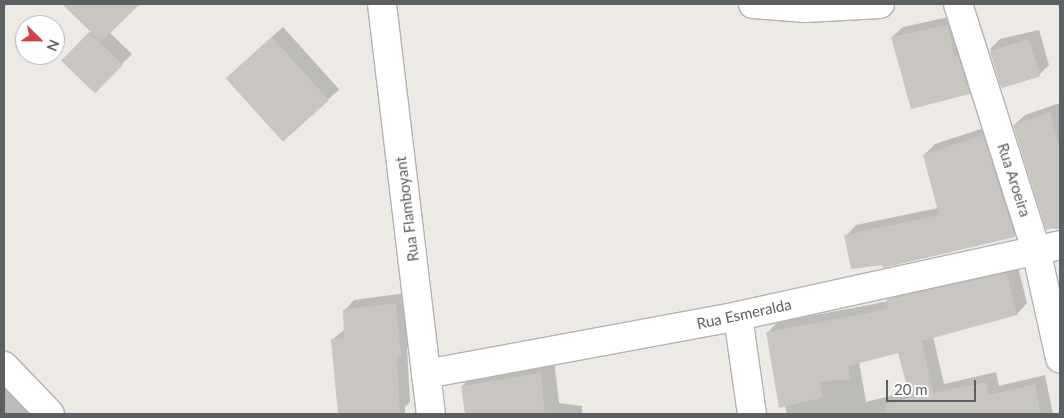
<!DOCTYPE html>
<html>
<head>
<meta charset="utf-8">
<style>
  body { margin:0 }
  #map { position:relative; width:1064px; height:418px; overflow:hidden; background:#edeae5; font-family:Lato,sans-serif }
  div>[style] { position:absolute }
  .shadow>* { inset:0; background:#0003; transform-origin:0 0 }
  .building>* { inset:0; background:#c9c5c1; transform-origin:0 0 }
  .roads { filter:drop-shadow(1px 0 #b0b2b5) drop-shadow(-1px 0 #b0b2b5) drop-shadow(0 1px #b0b2b5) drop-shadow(0 -1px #b0b2b5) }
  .street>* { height:28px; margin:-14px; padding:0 14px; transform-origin:14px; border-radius:14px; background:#fff }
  span { translate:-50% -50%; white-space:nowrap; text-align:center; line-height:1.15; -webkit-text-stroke:4.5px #fff; paint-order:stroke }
  .street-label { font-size:15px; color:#5c6063 }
  .frame { position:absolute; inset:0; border:5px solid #5c6063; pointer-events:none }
  .north { position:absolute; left:15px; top:15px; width:50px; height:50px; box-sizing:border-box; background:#fff; border:1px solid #bebfc1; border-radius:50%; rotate:113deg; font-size:14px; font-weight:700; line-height:20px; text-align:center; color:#5c6063 }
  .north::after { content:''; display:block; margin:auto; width:18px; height:22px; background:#d64149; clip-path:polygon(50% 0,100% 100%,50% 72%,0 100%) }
  .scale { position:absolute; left:886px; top:380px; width:90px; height:22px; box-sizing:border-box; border:2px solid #5c6063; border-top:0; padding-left:6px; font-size:15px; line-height:18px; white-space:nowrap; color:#5c6063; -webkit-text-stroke:4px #fff; paint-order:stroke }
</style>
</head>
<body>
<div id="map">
  <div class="shadow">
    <i style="clip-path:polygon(64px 4px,138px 4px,109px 32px,132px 54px,122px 64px,62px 60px,92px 31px)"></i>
    <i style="clip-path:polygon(958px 15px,980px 82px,970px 93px,892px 37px,903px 27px)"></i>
    <i style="left:283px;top:27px;width:84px;height:76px;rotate:48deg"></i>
    <i style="clip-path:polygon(1039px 30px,1049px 65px,1039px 75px,990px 49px,1000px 39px)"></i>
    <i style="clip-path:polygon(1060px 103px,1060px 229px,1049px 228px,1014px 125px,1025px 115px)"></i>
    <i style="clip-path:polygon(993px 125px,1025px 225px,1015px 235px,884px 267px,846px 236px,856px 225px,938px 208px,924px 155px,935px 144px)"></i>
    <i style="clip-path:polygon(evenodd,1017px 263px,1027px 303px,1017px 314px,933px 336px,944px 384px,996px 372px,999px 386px,1045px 375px,1053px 414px,787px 414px,767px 333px,778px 322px,874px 304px,888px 301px,899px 289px,1017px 263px,899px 352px,909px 391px,866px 402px,859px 362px,899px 352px)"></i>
    <i style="clip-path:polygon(406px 293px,411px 344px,407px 348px,410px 402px,405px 407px,405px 414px,340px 414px,332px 340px,345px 329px,344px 311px,354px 300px)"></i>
    <i style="clip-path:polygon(554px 360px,559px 403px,582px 406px,582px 414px,466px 414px,462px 386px,476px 372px)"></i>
    <i style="clip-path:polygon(4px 380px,39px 414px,4px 414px)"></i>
  </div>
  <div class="building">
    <i style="clip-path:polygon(62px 4px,140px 4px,101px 42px)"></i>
    <i style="clip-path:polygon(948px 25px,955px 57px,958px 56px,970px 94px,911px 109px,891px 37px)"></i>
    <i style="left:89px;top:32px;width:47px;height:40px;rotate:44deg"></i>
    <i style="left:272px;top:37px;width:85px;height:62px;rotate:48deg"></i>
    <i style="left:1029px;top:39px;width:39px;height:41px;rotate:73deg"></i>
    <i style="clip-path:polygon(1050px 112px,1060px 150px,1060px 226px,1046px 230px,1013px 125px)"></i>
    <i style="clip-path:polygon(983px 135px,1015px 237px,883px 268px,882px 265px,851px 269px,844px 235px,939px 215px,923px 155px)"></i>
    <i style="clip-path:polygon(1007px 273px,1017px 315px,922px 341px,933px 393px,986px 382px,988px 395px,1035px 384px,1041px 414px,886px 414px,885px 404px,910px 398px,898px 353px,848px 366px,850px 379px,819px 382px,823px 397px,779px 408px,766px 332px,863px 314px,888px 308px,887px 299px)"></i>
    <i style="clip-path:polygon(396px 303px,401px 356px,397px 356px,400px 414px,338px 414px,331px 339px,344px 338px,343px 310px)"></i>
    <i style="clip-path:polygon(541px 373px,545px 414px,465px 414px,461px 386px)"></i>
  </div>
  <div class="roads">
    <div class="street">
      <i style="left:382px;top:4px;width:413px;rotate:83.2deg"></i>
      <i style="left:753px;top:4px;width:53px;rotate:4.3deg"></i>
      <i style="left:806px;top:8px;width:74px;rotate:-3.1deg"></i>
      <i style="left:958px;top:4px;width:258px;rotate:72.4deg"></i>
      <i style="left:1036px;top:250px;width:111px;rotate:77.5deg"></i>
      <i style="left:738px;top:316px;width:99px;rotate:81.9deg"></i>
      <i style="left:4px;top:366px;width:66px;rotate:46.2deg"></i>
      <i style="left:426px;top:374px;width:317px;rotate:-10.5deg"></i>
      <i style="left:738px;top:316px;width:330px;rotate:-12.4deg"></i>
    </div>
  </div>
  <div class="street-label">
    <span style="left:1014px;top:180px;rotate:72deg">Rua Aroeira</span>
    <span style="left:407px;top:209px;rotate:-97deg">Rua Flamboyant</span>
    <span style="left:744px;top:314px;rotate:-12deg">Rua Esmeralda</span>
  </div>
  <div class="frame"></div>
  <div class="north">N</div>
  <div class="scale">20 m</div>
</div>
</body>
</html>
